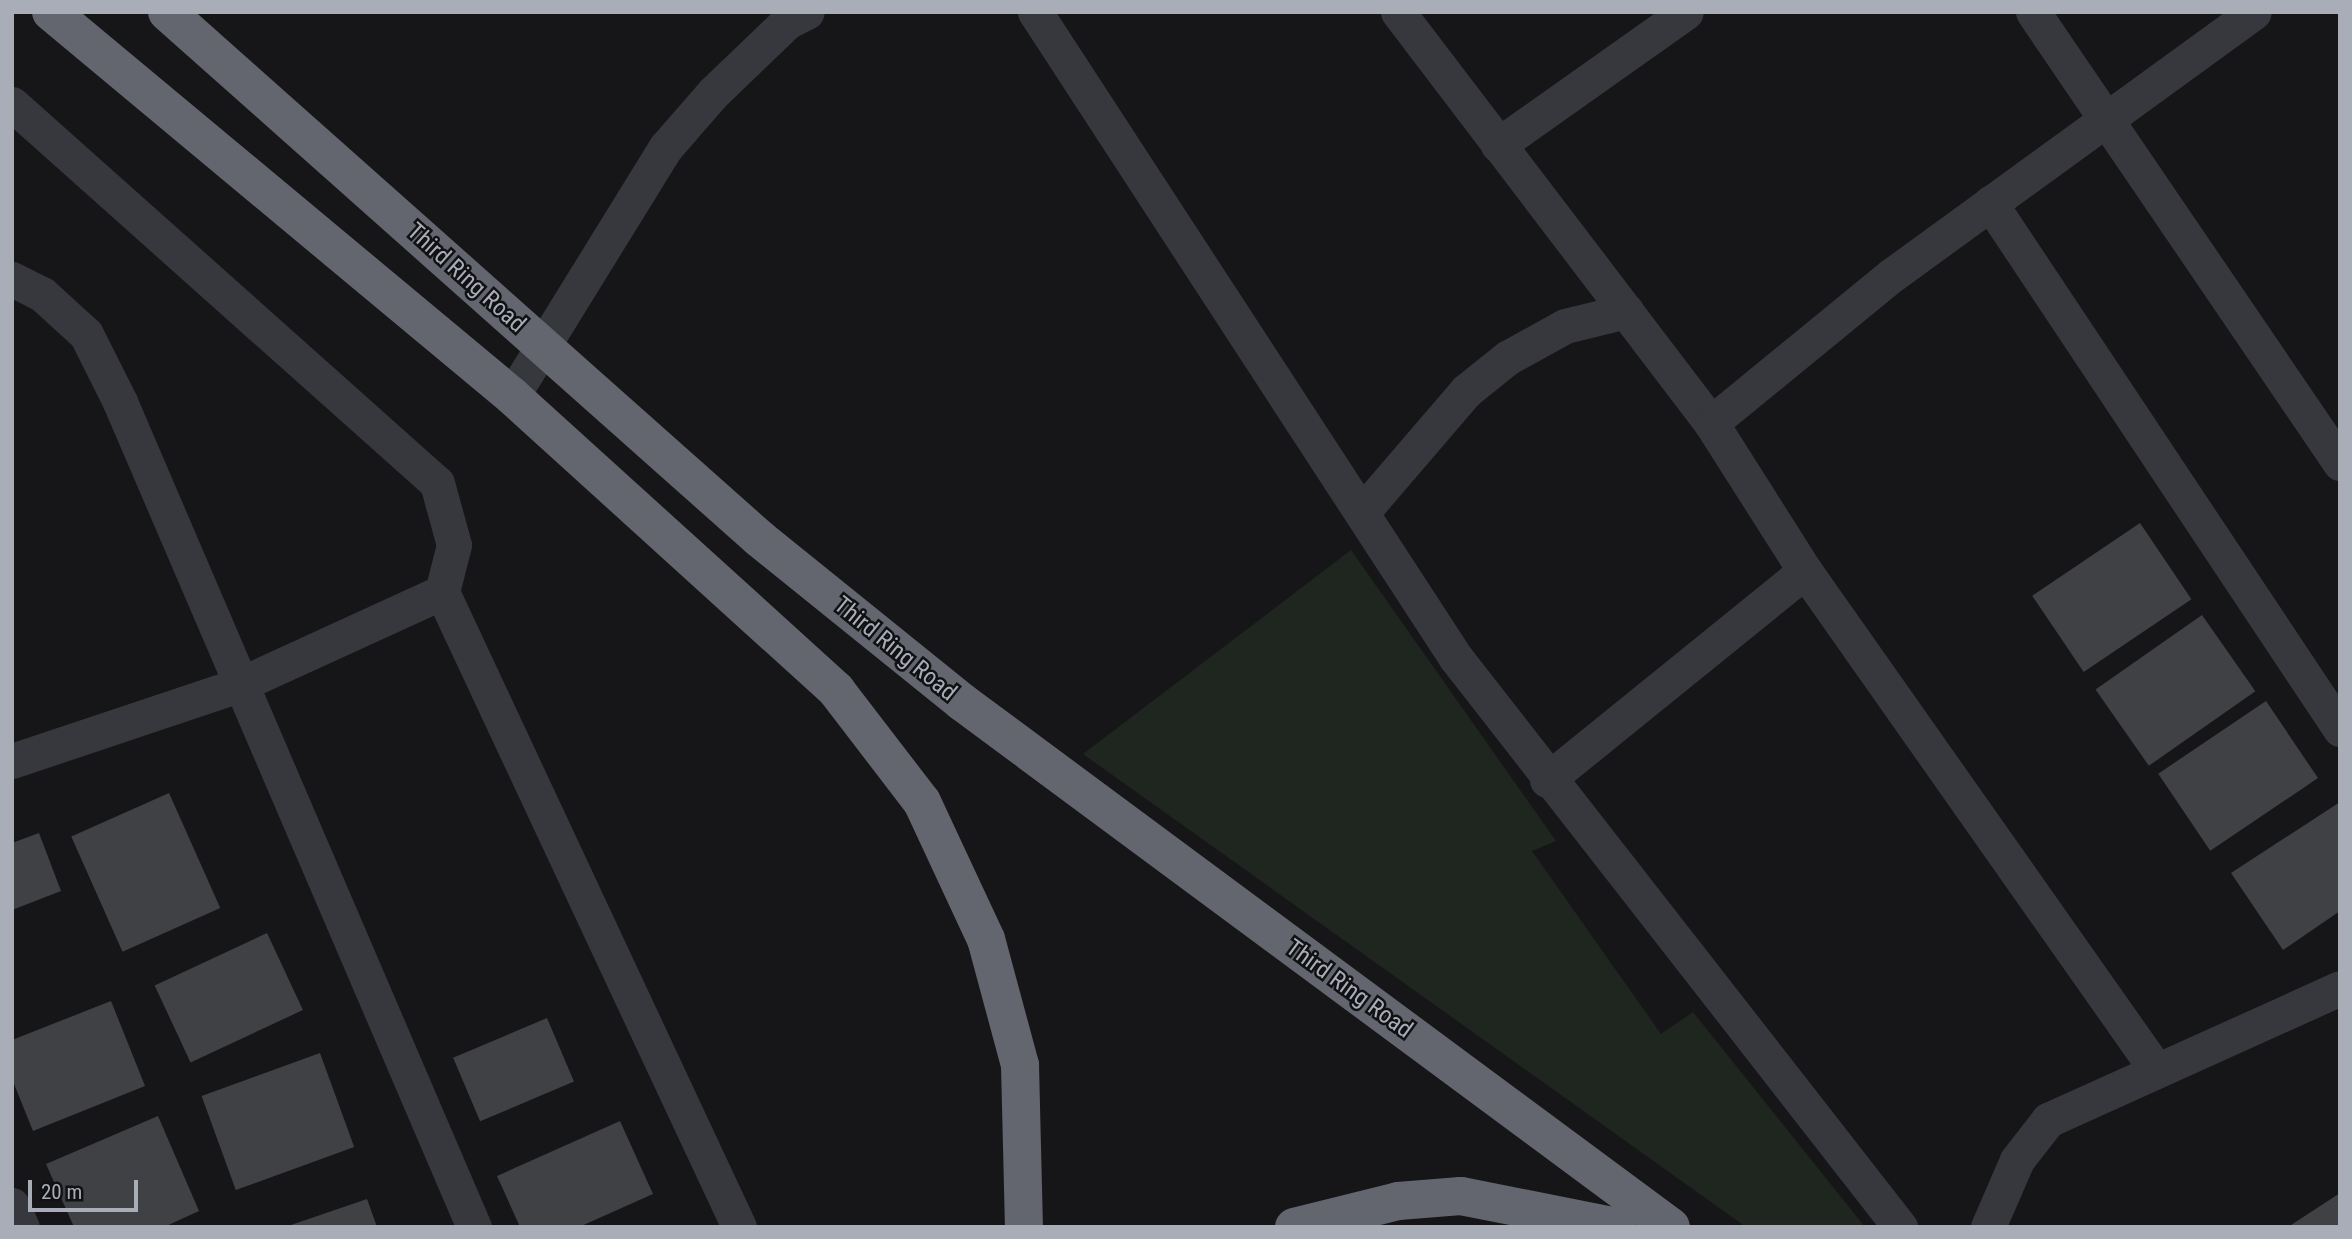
<!DOCTYPE html>
<html>
<head>
<meta charset="utf-8">
<style>
  body { margin:0 }
  #map { position:relative; width:2352px; height:1239px; overflow:hidden; background:#161618; font-family:"Roboto Condensed",sans-serif }
  div>[style] { position:absolute }
  .green>* { inset:0; background:#1e261f }
  .building>* { inset:0; background:#404145; transform-origin:0 0 }
  .street>* { height:35px; margin:-17.5px; padding:0 17.5px; transform-origin:17.5px; border-radius:17.5px; background:#37383d }
  .highway>* { height:38px; margin:-19px; padding:0 19px; transform-origin:19px; border-radius:19px; background:#63666e }
  span { translate:-50% -50%; white-space:nowrap; text-align:center; line-height:1.15; -webkit-text-stroke:5px #111113; paint-order:stroke }
  .street-label { font-size:24px; color:#a8adb8 }
  .frame { position:absolute; inset:0; border:14px solid #a8adb8; pointer-events:none }
  .scale { position:absolute; left:28px; top:1180px; width:110px; height:32px; box-sizing:border-box; border:4px solid #a8adb8; border-top:0; padding-left:9px; font-size:21px; line-height:24px; white-space:nowrap; color:#a8adb8; -webkit-text-stroke:5px #111113; paint-order:stroke }
</style>
</head>
<body>
<div id="map">
  <div class="green">
    <i style="clip-path:polygon(1351px 550px,1556px 841px,1532px 851px,1661px 1034px,1693px 1012px,1865px 1227px,1746px 1227px,1083px 754px)"></i>
  </div>
  <div class="building">
    <i style="left:2140px;top:523px;width:92px;height:130px;rotate:56deg"></i>
    <i style="left:2202px;top:615px;width:93px;height:130px;rotate:55deg"></i>
    <i style="left:2266px;top:701px;width:93px;height:130px;rotate:56deg"></i>
    <i style="left:169px;top:793px;width:126px;height:107px;rotate:66deg"></i>
    <i style="clip-path:polygon(2340px 802px,2340px 911px,2283px 950px,2231px 873px)"></i>
    <i style="clip-path:polygon(39px 833px,61px 891px,12px 910px,12px 843px)"></i>
    <i style="left:267px;top:933px;width:85px;height:124px;rotate:65deg"></i>
    <i style="clip-path:polygon(111px 1001px,145px 1086px,33px 1131px,12px 1079px,12px 1040px)"></i>
    <i style="left:547px;top:1018px;width:69px;height:102px;rotate:67deg"></i>
    <i style="left:320px;top:1053px;width:100px;height:126px;rotate:70deg"></i>
    <i style="clip-path:polygon(158px 1116px,199px 1211px,164px 1227px,74px 1227px,46px 1164px)"></i>
    <i style="clip-path:polygon(620px 1121px,653px 1194px,579px 1227px,520px 1227px,497px 1176px)"></i>
    <i style="clip-path:polygon(2340px 1193px,2340px 1227px,2288px 1227px)"></i>
    <i style="clip-path:polygon(367px 1199px,377px 1227px,288px 1227px,288px 1226px)"></i>
  </div>
  <div class="street">
    <i style="left:1035px;top:12px;width:771px;rotate:56.91deg"></i>
    <i style="left:1456px;top:658px;width:722px;rotate:52.03deg"></i>
    <i style="left:1398px;top:12px;width:517px;rotate:52.71deg"></i>
    <i style="left:1711px;top:423px;width:175px;rotate:57.6deg"></i>
    <i style="left:1805px;top:571px;width:608px;rotate:54.85deg"></i>
    <i style="left:2033px;top:12px;width:546px;rotate:55.76deg"></i>
    <i style="left:12px;top:104px;width:569px;rotate:41.73deg"></i>
    <i style="left:437px;top:483px;width:64px;rotate:74.7deg"></i>
    <i style="left:454px;top:545px;width:49px;rotate:104.3deg"></i>
    <i style="left:442px;top:592px;width:223px;rotate:155.4deg"></i>
    <i style="left:239px;top:685px;width:239px;rotate:161.5deg"></i>
    <i style="left:1498px;top:145px;width:230px;rotate:-35.3deg"></i>
    <i style="left:1990px;top:203px;width:632px;rotate:56.36deg"></i>
    <i style="left:12px;top:279px;width:34px;rotate:27deg"></i>
    <i style="left:42px;top:294px;width:59px;rotate:42.3deg"></i>
    <i style="left:86px;top:334px;width:76px;rotate:63.4deg"></i>
    <i style="left:120px;top:402px;width:898px;rotate:66.78deg"></i>
    <i style="left:512px;top:396px;width:293px;rotate:-58.3deg"></i>
    <i style="left:666px;top:147px;width:72px;rotate:-49deg"></i>
    <i style="left:713px;top:93px;width:103px;rotate:-43.8deg"></i>
    <i style="left:787px;top:22px;width:22px;rotate:-27deg"></i>
    <i style="left:1711px;top:423px;width:234px;rotate:-39.3deg"></i>
    <i style="left:1892px;top:275px;width:447px;rotate:-36deg"></i>
    <i style="left:1364px;top:510px;width:157px;rotate:-49.4deg"></i>
    <i style="left:1466px;top:391px;width:53px;rotate:-38.8deg"></i>
    <i style="left:1507px;top:358px;width:66px;rotate:-28.9deg"></i>
    <i style="left:1565px;top:326px;width:63px;rotate:-13.8deg"></i>
    <i style="left:442px;top:592px;width:701px;rotate:64.93deg"></i>
    <i style="left:1547px;top:780px;width:332px;rotate:-39deg"></i>
    <i style="left:12px;top:1205px;width:24px;rotate:66deg"></i>
    <i style="left:1988px;top:1227px;width:73px;rotate:-66.6deg"></i>
    <i style="left:2017px;top:1160px;width:51px;rotate:-52.2deg"></i>
    <i style="left:2048px;top:1120px;width:320px;rotate:-24.3deg"></i>
  </div>
  <div class="highway">
    <i style="left:51px;top:12px;width:600px;rotate:39.79deg"></i>
    <i style="left:512px;top:396px;width:438px;rotate:42.2deg"></i>
    <i style="left:836px;top:690px;width:141px;rotate:52.5deg"></i>
    <i style="left:922px;top:802px;width:151px;rotate:65deg"></i>
    <i style="left:986px;top:939px;width:131px;rotate:74.9deg"></i>
    <i style="left:1020px;top:1065px;width:162px;rotate:88.6deg"></i>
    <i style="left:167px;top:12px;width:793px;rotate:41.63deg"></i>
    <i style="left:760px;top:539px;width:260px;rotate:38.9deg"></i>
    <i style="left:962px;top:702px;width:882px;rotate:36.52deg"></i>
    <i style="left:1294px;top:1227px;width:107px;rotate:-14deg"></i>
    <i style="left:1398px;top:1201px;width:63px;rotate:-4.5deg"></i>
    <i style="left:1461px;top:1196px;width:159px;rotate:11.2deg"></i>
  </div>
  <div class="street-label">
    <span style="left:466px;top:278px;rotate:42deg">Third Ring Road</span>
    <span style="left:895px;top:649px;rotate:39deg">Third Ring Road</span>
    <span style="left:1349px;top:989px;rotate:36deg">Third Ring Road</span>
  </div>
  <div class="frame"></div>
  <div class="scale">20 m</div>
</div>
</body>
</html>
